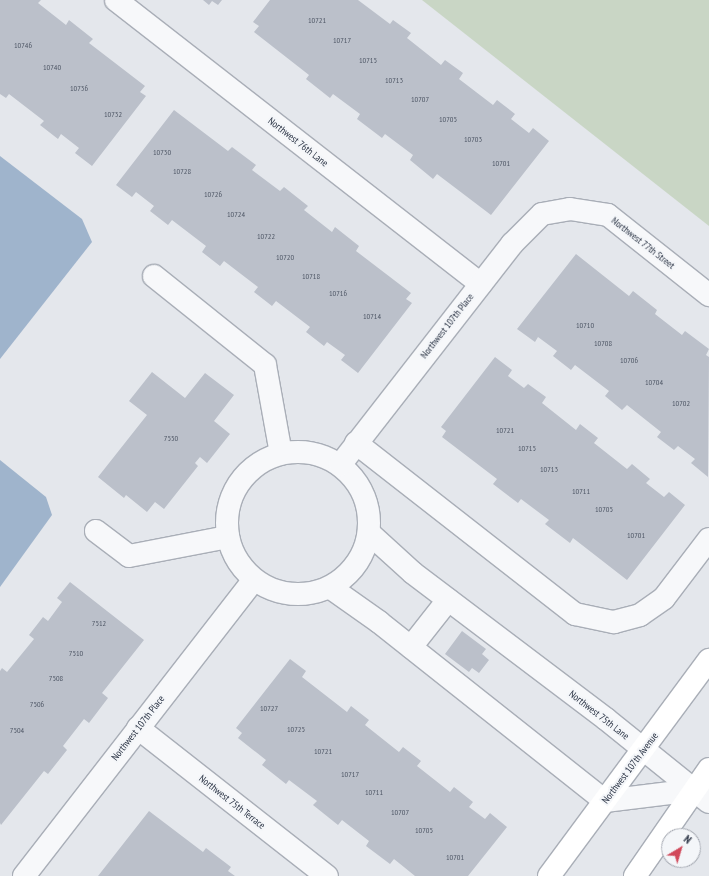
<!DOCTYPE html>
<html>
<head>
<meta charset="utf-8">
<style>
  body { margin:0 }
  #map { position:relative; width:709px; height:876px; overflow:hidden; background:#e4e7ec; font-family:"PT Sans Narrow",sans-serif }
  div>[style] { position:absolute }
  .green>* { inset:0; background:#c9d6c5 }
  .water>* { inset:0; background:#9fb4cc }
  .building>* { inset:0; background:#bbc0ca }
  .roads { filter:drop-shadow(1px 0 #a9aeb7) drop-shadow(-1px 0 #a9aeb7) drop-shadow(0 1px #a9aeb7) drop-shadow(0 -1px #a9aeb7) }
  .minor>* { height:22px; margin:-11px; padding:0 11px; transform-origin:11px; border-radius:11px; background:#f7f8fa }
  .minor>.ring { margin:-11px; padding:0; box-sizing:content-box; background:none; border:22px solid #f7f8fa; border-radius:50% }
  .major>* { height:22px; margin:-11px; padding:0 11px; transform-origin:11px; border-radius:11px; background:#fff }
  span { translate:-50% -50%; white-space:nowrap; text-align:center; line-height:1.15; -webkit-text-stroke:4px #f4f6f9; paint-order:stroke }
  .number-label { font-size:8px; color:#4f5766 }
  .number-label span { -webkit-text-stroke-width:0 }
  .street-label { font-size:10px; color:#2b3445 }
  .north { position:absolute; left:661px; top:828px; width:40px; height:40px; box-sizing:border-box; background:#f4f6f9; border:1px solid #a4a8b1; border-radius:50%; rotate:38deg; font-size:11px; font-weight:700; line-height:16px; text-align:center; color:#2b3445 }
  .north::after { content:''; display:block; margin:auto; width:14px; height:18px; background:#d1495b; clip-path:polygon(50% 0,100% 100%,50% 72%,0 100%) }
</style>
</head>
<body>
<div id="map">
  <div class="green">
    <i style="clip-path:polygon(422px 0,709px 0,709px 226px)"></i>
  </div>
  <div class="water">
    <i style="clip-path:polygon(0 156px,82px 219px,92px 242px,0 359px)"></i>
    <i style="clip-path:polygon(0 460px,46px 497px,52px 515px,0 587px)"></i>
  </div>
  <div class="building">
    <i style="clip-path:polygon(0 0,41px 0,38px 3px,66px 25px,69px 20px,93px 39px,89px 43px,145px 86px,140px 92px,146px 96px,92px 166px,75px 153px,79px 148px,61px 134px,58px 139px,40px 125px,44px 121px,9px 94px,6px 98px,0 94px)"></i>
    <i style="clip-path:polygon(203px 0,222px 0,218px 5px,212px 1px,209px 5px)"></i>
    <i style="clip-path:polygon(270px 0,358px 0,390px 24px,393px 20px,411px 33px,407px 38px,441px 65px,445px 60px,463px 73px,459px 79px,493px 105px,497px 100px,515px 114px,511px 119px,529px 133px,533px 128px,549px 141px,491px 215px,437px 174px,433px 179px,410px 160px,413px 155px,385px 134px,382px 138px,357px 119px,360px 114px,333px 94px,330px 98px,306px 79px,309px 75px,254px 32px,259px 26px,253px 22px)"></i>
    <i style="clip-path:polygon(174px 110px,228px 151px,232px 147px,256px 165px,252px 170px,280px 191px,284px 187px,308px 206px,304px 210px,332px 232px,335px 227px,359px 246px,356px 251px,411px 293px,406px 299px,412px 303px,358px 373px,341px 360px,345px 355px,327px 342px,324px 346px,306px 332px,310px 327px,276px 301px,272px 306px,254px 292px,258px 287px,224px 261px,220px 266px,202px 252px,206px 246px,172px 220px,168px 225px,150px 211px,154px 206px,136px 192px,132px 197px,116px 185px)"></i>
    <i style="clip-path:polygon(576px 254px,629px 296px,633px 291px,657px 310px,655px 314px,682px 335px,685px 331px,709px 349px,706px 355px,709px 357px,708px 477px,691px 463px,695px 459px,678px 446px,674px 450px,657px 437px,661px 432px,627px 405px,622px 410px,605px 396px,609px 391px,575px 365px,571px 370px,553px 356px,557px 351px,538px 337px,535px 342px,517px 329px)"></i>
    <i style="clip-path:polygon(495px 357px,512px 370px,508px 376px,524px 388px,528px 384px,546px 397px,542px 403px,576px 430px,580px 424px,598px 438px,594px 443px,627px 469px,632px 464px,650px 479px,646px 483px,664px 497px,669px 492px,685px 505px,627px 580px,573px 538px,570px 543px,545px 524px,549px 520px,521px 499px,518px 503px,493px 484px,497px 479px,442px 437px,446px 431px,441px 427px)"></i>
    <i style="clip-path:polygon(152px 372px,185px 398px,205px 373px,234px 395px,214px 421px,230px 434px,207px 463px,200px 457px,195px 463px,198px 466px,164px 509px,155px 502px,147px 512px,126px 495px,124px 498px,98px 477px,147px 415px,129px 401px)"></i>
    <i style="clip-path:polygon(70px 582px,144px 640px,102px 693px,108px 698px,89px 723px,84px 719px,63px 746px,67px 750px,48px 774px,44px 771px,1px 825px,0 823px,0 671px,2px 668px,7px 672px,34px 639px,29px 635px,43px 617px,48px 621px,62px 602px,57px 598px)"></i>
    <i style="clip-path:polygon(462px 631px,486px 649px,482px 654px,489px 660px,479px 673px,472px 668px,469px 672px,445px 654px)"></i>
    <i style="clip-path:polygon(290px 659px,306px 671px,302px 677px,347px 712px,351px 706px,369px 720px,365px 725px,399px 752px,403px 747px,421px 761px,417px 766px,450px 792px,454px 787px,473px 802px,469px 807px,485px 819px,490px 813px,507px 827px,468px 876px,415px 876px,394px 859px,390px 864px,366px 846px,369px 841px,342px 820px,338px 825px,313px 805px,317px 801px,289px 780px,286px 784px,262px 765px,266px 760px,238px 738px,242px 733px,236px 728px)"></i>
    <i style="clip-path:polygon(149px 811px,203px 852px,206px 848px,231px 867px,228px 871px,235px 876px,98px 876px)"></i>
  </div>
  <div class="roads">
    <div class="minor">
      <i style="left:116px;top:0;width:462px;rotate:37.9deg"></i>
      <i style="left:154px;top:276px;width:142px;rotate:38.7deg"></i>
      <i style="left:265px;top:365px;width:90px;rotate:79.8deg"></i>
      <i style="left:356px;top:443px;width:278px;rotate:38deg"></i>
      <i style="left:575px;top:614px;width:40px;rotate:12deg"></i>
      <i style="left:614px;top:622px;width:27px;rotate:-15deg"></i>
      <i style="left:640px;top:615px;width:29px;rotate:-35deg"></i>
      <i style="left:664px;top:598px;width:74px;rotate:-52.7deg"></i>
      <i class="ring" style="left:227px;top:452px;width:120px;height:120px"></i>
      <i style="left:340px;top:465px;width:280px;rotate:-52.1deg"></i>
      <i style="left:512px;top:244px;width:42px;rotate:-45deg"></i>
      <i style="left:542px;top:214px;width:28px;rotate:-10deg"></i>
      <i style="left:570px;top:209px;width:38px;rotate:9deg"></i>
      <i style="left:608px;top:215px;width:129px;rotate:38.4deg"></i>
      <i style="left:96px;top:531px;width:41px;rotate:37.1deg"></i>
      <i style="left:129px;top:556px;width:101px;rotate:-10.9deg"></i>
      <i style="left:369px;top:533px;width:59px;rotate:42.3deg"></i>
      <i style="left:413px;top:573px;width:242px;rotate:37.1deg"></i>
      <i style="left:606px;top:719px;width:132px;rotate:38.9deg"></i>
      <i style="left:331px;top:588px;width:59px;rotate:35.3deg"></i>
      <i style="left:379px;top:622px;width:288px;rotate:38.4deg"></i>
      <i style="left:605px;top:801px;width:90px;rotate:-7deg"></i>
      <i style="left:411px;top:647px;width:60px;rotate:-51.8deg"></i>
      <i style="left:138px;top:728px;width:240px;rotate:38.1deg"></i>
      <i style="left:24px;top:876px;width:375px;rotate:-52.2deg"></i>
    </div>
    <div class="major">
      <i style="left:549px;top:876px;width:269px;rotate:-53.5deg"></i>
      <i style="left:635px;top:876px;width:130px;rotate:-55.3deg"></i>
    </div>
  </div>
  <div class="number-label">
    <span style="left:317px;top:21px">10721</span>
    <span style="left:342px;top:41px">10717</span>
    <span style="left:23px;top:46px">10746</span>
    <span style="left:368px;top:61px">10715</span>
    <span style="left:52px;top:68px">10740</span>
    <span style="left:394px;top:81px">10713</span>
    <span style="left:79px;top:89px">10736</span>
    <span style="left:420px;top:100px">10707</span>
    <span style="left:113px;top:115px">10732</span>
    <span style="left:448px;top:120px">10705</span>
    <span style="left:473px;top:140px">10703</span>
    <span style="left:162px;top:153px">10730</span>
    <span style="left:501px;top:164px">10701</span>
    <span style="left:182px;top:172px">10728</span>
    <span style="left:213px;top:195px">10726</span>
    <span style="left:236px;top:215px">10724</span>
    <span style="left:266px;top:237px">10722</span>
    <span style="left:285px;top:258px">10720</span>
    <span style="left:311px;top:277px">10718</span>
    <span style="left:338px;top:294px">10716</span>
    <span style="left:372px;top:317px">10714</span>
    <span style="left:585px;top:326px">10710</span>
    <span style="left:603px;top:344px">10708</span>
    <span style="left:629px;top:361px">10706</span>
    <span style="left:654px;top:383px">10704</span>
    <span style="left:681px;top:404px">10702</span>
    <span style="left:505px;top:431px">10721</span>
    <span style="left:171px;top:439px">7550</span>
    <span style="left:527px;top:449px">10715</span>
    <span style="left:549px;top:470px">10713</span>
    <span style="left:581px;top:492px">10711</span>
    <span style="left:604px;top:510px">10705</span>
    <span style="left:636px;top:536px">10701</span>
    <span style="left:99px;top:624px">7512</span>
    <span style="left:76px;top:654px">7510</span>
    <span style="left:56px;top:679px">7508</span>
    <span style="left:37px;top:705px">7506</span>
    <span style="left:269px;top:709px">10727</span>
    <span style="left:296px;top:730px">10725</span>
    <span style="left:17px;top:731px">7504</span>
    <span style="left:323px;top:752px">10721</span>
    <span style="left:350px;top:775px">10717</span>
    <span style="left:374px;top:793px">10711</span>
    <span style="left:400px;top:813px">10707</span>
    <span style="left:424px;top:831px">10705</span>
    <span style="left:455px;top:858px">10701</span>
  </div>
  <div class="street-label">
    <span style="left:298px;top:142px;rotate:38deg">Northwest 76th Lane</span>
    <span style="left:643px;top:243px;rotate:38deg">Northwest 77th Street</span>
    <span style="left:447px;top:326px;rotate:-52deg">Northwest 107th Place</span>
    <span style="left:599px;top:715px;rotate:38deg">Northwest 75th Lane</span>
    <span style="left:138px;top:728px;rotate:-52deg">Northwest 107th Place</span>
    <span style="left:630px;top:768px;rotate:-53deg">Northwest 107th Avenue</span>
    <span style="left:232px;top:802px;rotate:38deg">Northwest 75th Terrace</span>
  </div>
  <div class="north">N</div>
</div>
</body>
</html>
